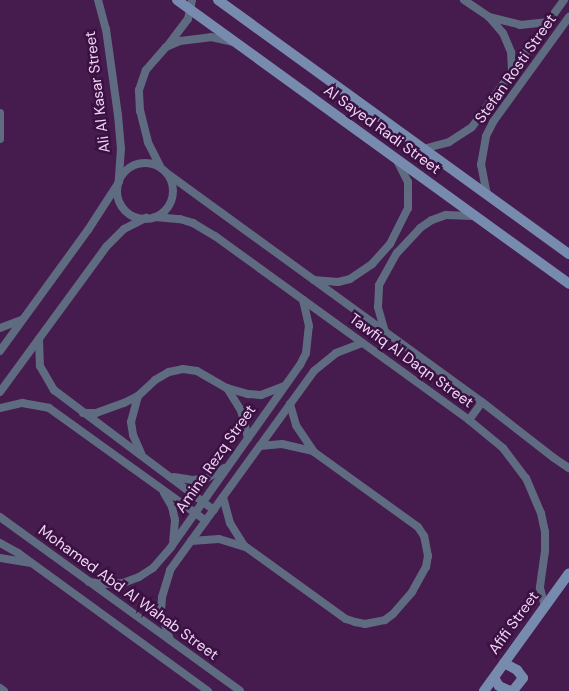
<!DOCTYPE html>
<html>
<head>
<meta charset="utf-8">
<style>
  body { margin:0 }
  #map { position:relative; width:569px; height:691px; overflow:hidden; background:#461b4d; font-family:"DM Sans",sans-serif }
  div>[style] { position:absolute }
  .street>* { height:8px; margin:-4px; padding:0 4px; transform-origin:4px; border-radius:4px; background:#5e6b81 }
  .street>.ring { margin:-4px; padding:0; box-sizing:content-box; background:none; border:8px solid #5e6b81; border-radius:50% }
  .secondary>* { height:10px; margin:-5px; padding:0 5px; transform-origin:5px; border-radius:5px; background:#778bae }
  span { translate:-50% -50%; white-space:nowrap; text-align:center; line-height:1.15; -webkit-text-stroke:5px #3b1042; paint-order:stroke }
  .street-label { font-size:15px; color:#eed5f3 }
</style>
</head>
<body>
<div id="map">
  <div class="street">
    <i style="left:98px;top:0;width:30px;rotate:75deg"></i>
    <i style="left:106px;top:29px;width:87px;rotate:82.1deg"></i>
    <i style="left:118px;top:115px;width:33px;rotate:85deg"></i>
    <i style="left:121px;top:148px;width:32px;rotate:94deg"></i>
    <i style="left:464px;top:0;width:30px;rotate:34deg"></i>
    <i style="left:489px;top:17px;width:21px;rotate:49deg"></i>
    <i style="left:503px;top:33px;width:21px;rotate:67deg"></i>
    <i style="left:511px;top:52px;width:21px;rotate:87deg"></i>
    <i style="left:489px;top:17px;width:32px;rotate:14deg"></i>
    <i style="left:520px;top:25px;width:29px;rotate:-6deg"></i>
    <i style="left:169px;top:44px;width:31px;rotate:-53deg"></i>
    <i style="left:188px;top:19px;width:19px;rotate:-78deg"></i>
    <i style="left:0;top:113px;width:26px;rotate:90deg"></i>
    <i style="left:423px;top:149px;width:27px;rotate:-15deg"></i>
    <i style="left:449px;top:142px;width:27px;rotate:-33deg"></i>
    <i style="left:472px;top:127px;width:157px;rotate:-54.1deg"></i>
    <i class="ring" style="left:117px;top:163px;width:48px;height:48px"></i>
    <i style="left:161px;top:168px;width:29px;rotate:-117deg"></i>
    <i style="left:148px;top:142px;width:32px;rotate:-104deg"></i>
    <i style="left:140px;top:111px;width:21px;rotate:-93deg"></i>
    <i style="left:139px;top:90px;width:21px;rotate:-71deg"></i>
    <i style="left:146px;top:70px;width:30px;rotate:-49deg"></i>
    <i style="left:166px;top:47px;width:15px;rotate:-23deg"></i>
    <i style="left:180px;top:41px;width:31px;rotate:-7deg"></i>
    <i style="left:211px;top:37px;width:22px;rotate:13deg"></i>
    <i style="left:168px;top:174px;width:388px;rotate:36deg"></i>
    <i style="left:482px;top:402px;width:91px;rotate:37.9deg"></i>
    <i style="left:554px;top:458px;width:18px;rotate:34deg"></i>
    <i style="left:487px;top:195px;width:31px;rotate:-101deg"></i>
    <i style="left:481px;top:165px;width:29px;rotate:-80deg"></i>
    <i style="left:486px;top:136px;width:16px;rotate:-63deg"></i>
    <i style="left:493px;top:122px;width:130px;rotate:-54.1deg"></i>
    <i style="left:155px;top:217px;width:25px;rotate:5deg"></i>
    <i style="left:180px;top:219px;width:14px;rotate:17deg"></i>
    <i style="left:193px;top:223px;width:26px;rotate:31deg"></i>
    <i style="left:215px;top:236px;width:314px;rotate:35.9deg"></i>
    <i style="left:469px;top:420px;width:44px;rotate:39.5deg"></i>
    <i style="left:503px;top:448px;width:38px;rotate:53deg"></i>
    <i style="left:526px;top:478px;width:38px;rotate:67deg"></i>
    <i style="left:541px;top:513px;width:19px;rotate:78deg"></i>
    <i style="left:545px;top:532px;width:19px;rotate:90deg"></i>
    <i style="left:545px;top:551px;width:37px;rotate:98deg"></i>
    <i style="left:540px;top:588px;width:20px;rotate:75deg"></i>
    <i style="left:314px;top:280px;width:24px;rotate:5deg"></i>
    <i style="left:338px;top:282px;width:12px;rotate:-14deg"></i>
    <i style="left:350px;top:279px;width:27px;rotate:-34deg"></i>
    <i style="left:372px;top:264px;width:27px;rotate:-48deg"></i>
    <i style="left:390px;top:244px;width:40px;rotate:-63.4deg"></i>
    <i style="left:408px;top:208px;width:26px;rotate:-90deg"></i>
    <i style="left:408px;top:182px;width:22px;rotate:-117deg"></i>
    <i style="left:0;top:328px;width:22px;rotate:-21deg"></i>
    <i style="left:385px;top:332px;width:26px;rotate:-106deg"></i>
    <i style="left:378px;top:307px;width:22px;rotate:-87deg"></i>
    <i style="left:379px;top:285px;width:37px;rotate:-61deg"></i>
    <i style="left:397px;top:253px;width:34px;rotate:-47deg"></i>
    <i style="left:420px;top:228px;width:14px;rotate:-34deg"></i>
    <i style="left:432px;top:220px;width:15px;rotate:-20deg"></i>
    <i style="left:446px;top:215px;width:27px;rotate:2deg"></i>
    <i style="left:39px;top:339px;width:27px;rotate:88deg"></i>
    <i style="left:40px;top:366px;width:28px;rotate:60deg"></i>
    <i style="left:54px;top:390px;width:200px;rotate:36.9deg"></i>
    <i style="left:0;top:351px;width:150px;rotate:-54deg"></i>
    <i style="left:88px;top:230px;width:57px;rotate:-57.1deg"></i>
    <i style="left:227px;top:388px;width:26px;rotate:58deg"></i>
    <i style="left:241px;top:410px;width:29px;rotate:76deg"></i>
    <i style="left:0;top:392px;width:181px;rotate:-53.8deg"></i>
    <i style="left:107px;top:246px;width:24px;rotate:-45deg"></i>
    <i style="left:124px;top:229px;width:25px;rotate:-27deg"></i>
    <i style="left:138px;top:396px;width:27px;rotate:105deg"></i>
    <i style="left:131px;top:422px;width:13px;rotate:81deg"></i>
    <i style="left:133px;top:435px;width:20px;rotate:66deg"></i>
    <i style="left:0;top:408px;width:23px;rotate:-13deg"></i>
    <i style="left:22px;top:403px;width:27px;rotate:10deg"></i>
    <i style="left:49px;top:408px;width:193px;rotate:35.7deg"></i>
    <i style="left:83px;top:413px;width:13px"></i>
    <i style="left:96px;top:413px;width:30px;rotate:-20deg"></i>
    <i style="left:124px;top:403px;width:16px;rotate:-27deg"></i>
    <i style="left:138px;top:396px;width:23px;rotate:-43deg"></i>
    <i style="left:155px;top:380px;width:16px;rotate:-30deg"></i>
    <i style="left:169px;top:372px;width:14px;rotate:-12deg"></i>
    <i style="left:183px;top:369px;width:14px;rotate:8deg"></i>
    <i style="left:197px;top:371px;width:34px;rotate:30deg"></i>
    <i style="left:227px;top:388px;width:22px;rotate:16deg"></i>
    <i style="left:248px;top:394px;width:13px;rotate:4deg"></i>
    <i style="left:261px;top:395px;width:25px;rotate:-21deg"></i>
    <i style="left:469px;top:420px;width:22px;rotate:-54deg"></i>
    <i style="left:260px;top:446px;width:22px;rotate:-5deg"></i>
    <i style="left:282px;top:444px;width:31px;rotate:13deg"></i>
    <i style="left:174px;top:477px;width:19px;rotate:9deg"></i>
    <i style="left:193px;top:480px;width:14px;rotate:-8deg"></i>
    <i style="left:207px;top:478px;width:20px;rotate:-30deg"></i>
    <i style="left:164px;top:493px;width:16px;rotate:60deg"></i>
    <i style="left:172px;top:507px;width:13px;rotate:77deg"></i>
    <i style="left:175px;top:520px;width:21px;rotate:95deg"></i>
    <i style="left:223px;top:497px;width:27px;rotate:75deg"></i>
    <i style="left:230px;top:523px;width:26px;rotate:58deg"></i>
    <i style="left:0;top:517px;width:296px;rotate:35.9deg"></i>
    <i style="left:191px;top:541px;width:28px;rotate:-4deg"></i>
    <i style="left:219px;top:539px;width:28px;rotate:17deg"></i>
    <i style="left:246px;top:547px;width:123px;rotate:35.8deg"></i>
    <i style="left:346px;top:619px;width:9px;rotate:18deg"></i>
    <i style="left:355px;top:622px;width:10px;rotate:11deg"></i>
    <i style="left:365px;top:624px;width:20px;rotate:-11deg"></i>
    <i style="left:385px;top:620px;width:10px;rotate:-37deg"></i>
    <i style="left:393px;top:614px;width:29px;rotate:-49deg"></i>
    <i style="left:412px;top:592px;width:29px;rotate:-61deg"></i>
    <i style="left:426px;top:567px;width:11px;rotate:-80deg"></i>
    <i style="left:428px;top:556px;width:20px;rotate:-101deg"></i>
    <i style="left:424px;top:536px;width:11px;rotate:-124deg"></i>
    <i style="left:418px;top:527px;width:128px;rotate:-144.2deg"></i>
    <i style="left:314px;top:452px;width:32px;rotate:-124deg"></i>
    <i style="left:296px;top:425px;width:22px;rotate:-106deg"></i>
    <i style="left:0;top:543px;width:21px;rotate:29deg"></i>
    <i style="left:18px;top:553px;width:235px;rotate:36deg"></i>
    <i style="left:0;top:558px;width:30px;rotate:9deg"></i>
    <i style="left:89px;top:582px;width:17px;rotate:7deg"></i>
    <i style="left:106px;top:584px;width:17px;rotate:-3deg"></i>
    <i style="left:123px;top:583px;width:17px;rotate:-21deg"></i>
    <i style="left:139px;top:577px;width:17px;rotate:-33deg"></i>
    <i style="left:153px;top:568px;width:28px;rotate:-49deg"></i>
    <i style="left:171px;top:547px;width:223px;rotate:-54.7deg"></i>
    <i style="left:300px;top:365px;width:13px;rotate:-63deg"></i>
    <i style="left:306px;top:353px;width:27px;rotate:-84deg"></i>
    <i style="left:309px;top:326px;width:27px;rotate:-103deg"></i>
    <i style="left:170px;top:640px;width:29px;rotate:-108deg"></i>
    <i style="left:161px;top:612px;width:15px;rotate:-86deg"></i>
    <i style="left:162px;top:597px;width:28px;rotate:-73deg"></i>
    <i style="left:170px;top:570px;width:246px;rotate:-54.1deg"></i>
    <i style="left:314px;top:371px;width:28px;rotate:-39deg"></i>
    <i style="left:336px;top:353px;width:28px;rotate:-21deg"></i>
    <i style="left:0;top:688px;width:5px;rotate:37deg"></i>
  </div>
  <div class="secondary">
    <i style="left:177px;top:0;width:484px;rotate:35.9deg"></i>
    <i style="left:218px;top:0;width:433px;rotate:35.9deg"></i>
    <i style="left:504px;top:663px;width:15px;rotate:28deg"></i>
    <i style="left:517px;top:670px;width:10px;rotate:53deg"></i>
    <i style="left:523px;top:678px;width:16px;rotate:128deg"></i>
    <i style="left:494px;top:678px;width:9px;rotate:58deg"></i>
    <i style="left:499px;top:686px;width:12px;rotate:24deg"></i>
    <i style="left:484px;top:691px;width:145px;rotate:-54.2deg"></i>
  </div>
  <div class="street-label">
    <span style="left:516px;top:69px;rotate:-55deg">Stefan Rosti Street</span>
    <span style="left:98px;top:92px;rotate:-97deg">Ali Al Kasar Street</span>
    <span style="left:382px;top:130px;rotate:36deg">Al Sayed Radi Street</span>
    <span style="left:411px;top:361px;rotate:36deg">Tawfiq Al Daqn Street</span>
    <span style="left:216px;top:459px;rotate:-55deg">Amina Rezq Street</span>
    <span style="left:128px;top:593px;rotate:36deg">Mohamed Abd Al Wahab Street</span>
    <span style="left:514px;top:623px;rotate:-54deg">Afifi Street</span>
  </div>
</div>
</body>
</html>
